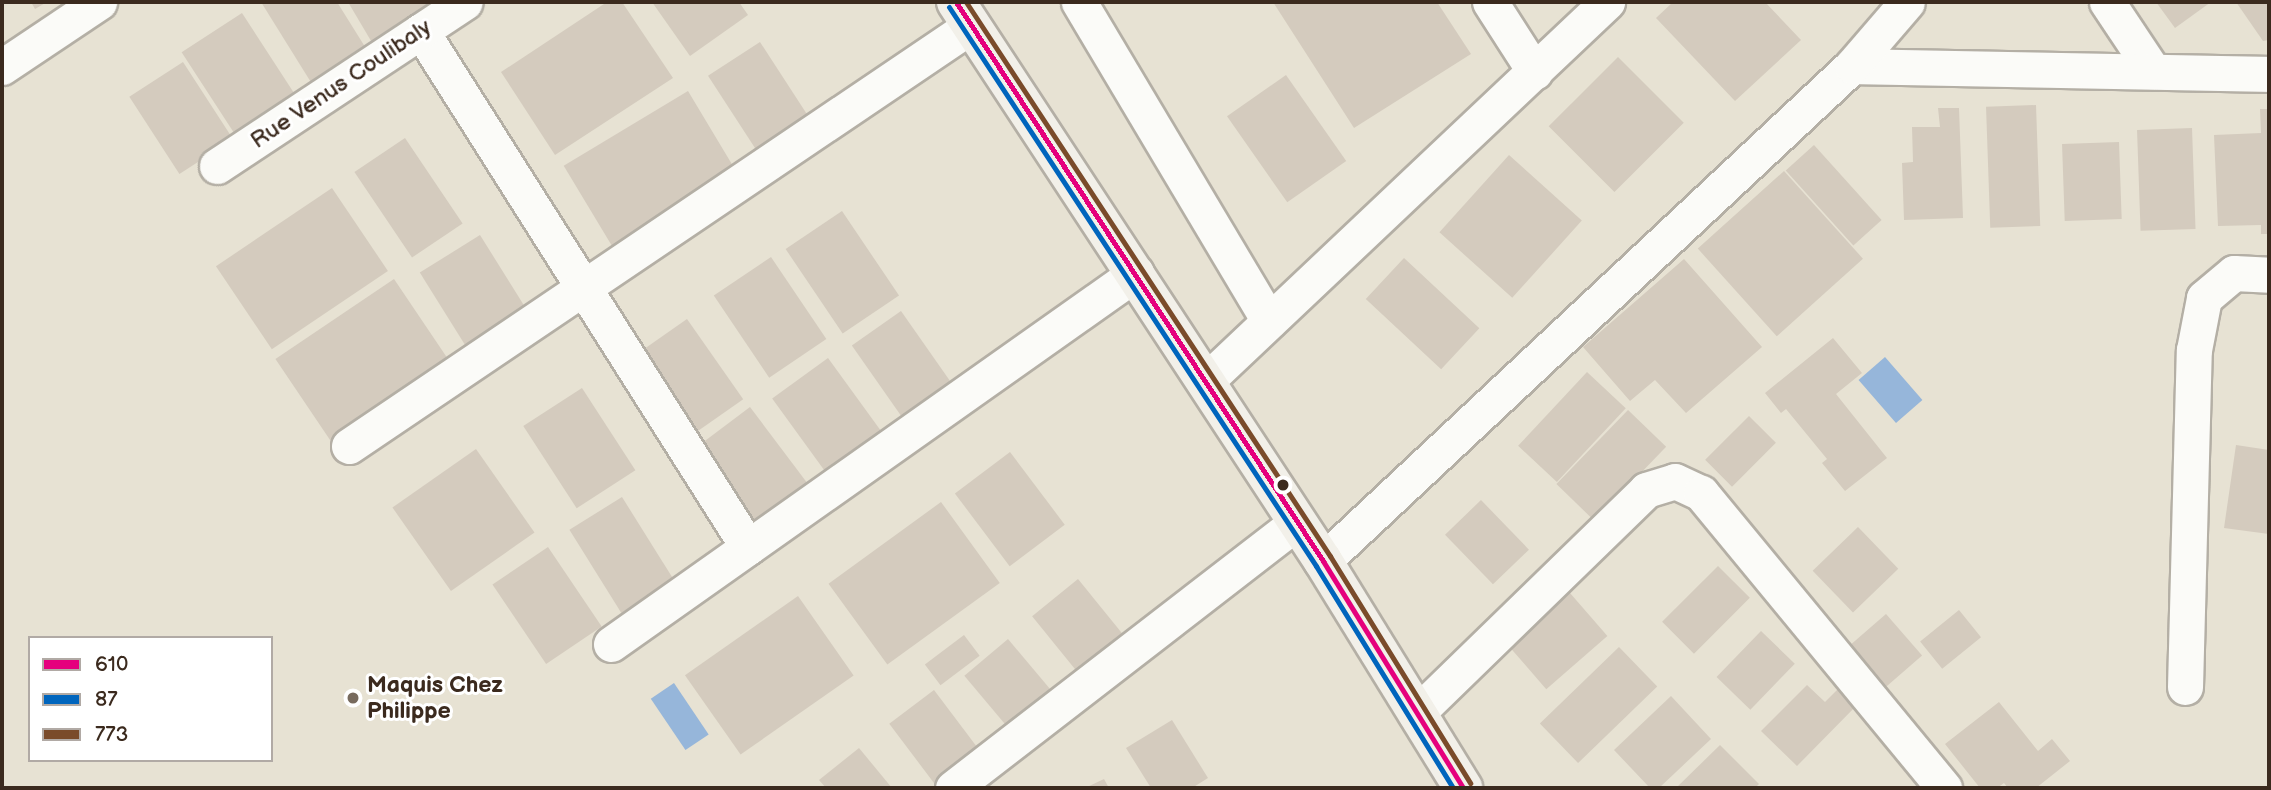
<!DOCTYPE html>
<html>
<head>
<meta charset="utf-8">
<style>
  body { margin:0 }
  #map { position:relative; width:2271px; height:790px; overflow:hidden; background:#e7e2d3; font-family:"Balsamiq Sans",sans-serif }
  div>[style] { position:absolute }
  .water>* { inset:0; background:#96b6da; transform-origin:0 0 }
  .building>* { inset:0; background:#d4cbbe; transform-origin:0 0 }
  .roads { filter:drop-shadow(2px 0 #b4afa5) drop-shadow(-2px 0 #b4afa5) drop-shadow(0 2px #b4afa5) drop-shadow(0 -2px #b4afa5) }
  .street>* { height:35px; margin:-17.5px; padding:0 17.5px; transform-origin:17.5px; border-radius:17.5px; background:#fbfbf8 }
  .secondary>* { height:38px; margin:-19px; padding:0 19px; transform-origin:19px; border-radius:19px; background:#f2f0e9 }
  .bus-1>* { height:5px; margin:-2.5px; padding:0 2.5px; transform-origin:2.5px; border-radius:2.5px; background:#e5007d }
  .bus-2>* { height:5px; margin:-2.5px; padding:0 2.5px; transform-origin:2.5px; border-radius:2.5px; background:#0065bd }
  .bus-3>* { height:5px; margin:-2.5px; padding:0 2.5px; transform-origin:2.5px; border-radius:2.5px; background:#7a4b2a }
  .dots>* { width:19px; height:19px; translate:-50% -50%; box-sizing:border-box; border:4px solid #fff; border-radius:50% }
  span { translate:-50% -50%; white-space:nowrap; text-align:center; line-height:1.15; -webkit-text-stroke:6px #fff; paint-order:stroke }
  .street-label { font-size:23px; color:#3b2a1e }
  .poi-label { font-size:23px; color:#3b2a1e; font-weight:700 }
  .left { translate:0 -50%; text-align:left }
  .frame { position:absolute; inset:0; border:4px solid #3b2a1e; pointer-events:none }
  .legend { position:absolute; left:28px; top:636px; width:245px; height:126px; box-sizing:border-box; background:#fff; border:2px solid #b1aaa5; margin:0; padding:9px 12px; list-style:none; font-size:21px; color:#3b2a1e }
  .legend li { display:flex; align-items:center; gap:14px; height:35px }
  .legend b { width:35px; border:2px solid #b1aaa5 }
</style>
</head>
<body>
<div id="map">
  <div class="water">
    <i style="left:1885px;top:357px;width:57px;height:35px;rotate:49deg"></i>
    <i style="left:674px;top:683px;width:62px;height:28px;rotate:56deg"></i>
  </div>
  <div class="building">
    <i style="clip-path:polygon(31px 2px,47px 2px,35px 9px)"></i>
    <i style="clip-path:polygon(261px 2px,337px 2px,372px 58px,317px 92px)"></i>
    <i style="clip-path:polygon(348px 2px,426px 2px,435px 17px,377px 51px)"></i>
    <i style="clip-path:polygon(607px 2px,622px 2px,673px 78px,555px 155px,501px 72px)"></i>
    <i style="clip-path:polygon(652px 2px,739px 2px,748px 15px,690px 56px)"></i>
    <i style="clip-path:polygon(1273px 2px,1437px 2px,1471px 54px,1354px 128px)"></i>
    <i style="clip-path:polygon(1673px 2px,1765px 2px,1801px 40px,1735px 101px,1656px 18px)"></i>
    <i style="clip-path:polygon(2156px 2px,2211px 2px,2175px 28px)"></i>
    <i style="clip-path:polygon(2236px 2px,2269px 2px,2269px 40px,2263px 41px)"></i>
    <i style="left:242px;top:13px;width:102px;height:72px;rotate:57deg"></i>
    <i style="left:760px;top:42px;width:97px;height:62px;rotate:57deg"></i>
    <i style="left:1618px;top:57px;width:93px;height:98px;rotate:45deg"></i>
    <i style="left:183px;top:62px;width:92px;height:64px;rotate:57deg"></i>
    <i style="left:1286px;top:75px;width:105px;height:72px;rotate:55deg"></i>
    <i style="left:688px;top:91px;width:97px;height:145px;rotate:59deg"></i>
    <i style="left:2036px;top:105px;width:121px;height:50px;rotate:88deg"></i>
    <i style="clip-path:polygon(1938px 108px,1959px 108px,1963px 218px,1904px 220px,1902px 163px,1913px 162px,1912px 127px,1940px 127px)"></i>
    <i style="clip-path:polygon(2260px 109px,2269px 109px,2269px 234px,2261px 234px,2261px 225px,2218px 226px,2214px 135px,2261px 133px)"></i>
    <i style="left:2192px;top:128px;width:101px;height:55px;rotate:88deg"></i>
    <i style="left:405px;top:138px;width:103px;height:61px;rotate:56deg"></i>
    <i style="left:2119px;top:142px;width:77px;height:57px;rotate:88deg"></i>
    <i style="left:1814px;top:145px;width:101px;height:38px;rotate:48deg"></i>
    <i style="left:1509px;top:155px;width:98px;height:104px;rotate:42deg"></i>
    <i style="left:1784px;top:171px;width:118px;height:116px;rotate:48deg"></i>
    <i style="left:332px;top:188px;width:100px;height:140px;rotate:56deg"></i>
    <i style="left:842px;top:211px;width:102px;height:68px;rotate:56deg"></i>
    <i style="left:480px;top:235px;width:91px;height:71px;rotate:58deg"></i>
    <i style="left:771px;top:257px;width:99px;height:69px;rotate:56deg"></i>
    <i style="left:1404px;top:258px;width:103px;height:56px;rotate:43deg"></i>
    <i style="clip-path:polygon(1684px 259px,1762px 347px,1686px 413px,1655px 380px,1630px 401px,1583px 347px)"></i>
    <i style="left:394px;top:279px;width:101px;height:143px;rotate:56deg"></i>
    <i style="left:901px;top:311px;width:98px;height:60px;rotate:55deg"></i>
    <i style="left:687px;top:319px;width:98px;height:68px;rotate:55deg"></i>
    <i style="clip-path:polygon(1833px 338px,1862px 373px,1836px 394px,1887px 458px,1845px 491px,1822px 463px,1827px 459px,1786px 409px,1781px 413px,1765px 393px)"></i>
    <i style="left:828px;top:358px;width:101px;height:69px;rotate:54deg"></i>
    <i style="left:1587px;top:372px;width:53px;height:101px;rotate:43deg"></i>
    <i style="left:582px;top:388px;width:98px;height:70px;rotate:57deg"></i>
    <i style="left:750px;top:407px;width:102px;height:67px;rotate:53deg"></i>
    <i style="left:1628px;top:410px;width:53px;height:103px;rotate:44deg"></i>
    <i style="left:1749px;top:416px;width:38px;height:62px;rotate:45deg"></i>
    <i style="clip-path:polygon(2236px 445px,2269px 450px,2269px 534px,2224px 528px)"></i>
    <i style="left:476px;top:449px;width:102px;height:102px;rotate:55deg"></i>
    <i style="left:1010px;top:452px;width:91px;height:69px;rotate:53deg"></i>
    <i style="left:622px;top:497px;width:98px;height:62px;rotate:58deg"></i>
    <i style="left:1481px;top:500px;width:69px;height:50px;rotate:46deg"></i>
    <i style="left:941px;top:502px;width:100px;height:139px;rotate:54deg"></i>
    <i style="left:1858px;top:527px;width:58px;height:63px;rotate:46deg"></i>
    <i style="left:548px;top:547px;width:96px;height:67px;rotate:56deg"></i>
    <i style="left:1718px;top:566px;width:45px;height:79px;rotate:45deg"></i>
    <i style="left:1078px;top:579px;width:76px;height:59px;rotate:51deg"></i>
    <i style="left:1570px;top:593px;width:57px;height:81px;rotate:49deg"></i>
    <i style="left:798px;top:596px;width:97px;height:138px;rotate:55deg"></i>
    <i style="left:1959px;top:610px;width:35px;height:50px;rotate:51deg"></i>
    <i style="left:1886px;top:614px;width:55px;height:58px;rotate:49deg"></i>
    <i style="left:1761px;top:631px;width:47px;height:64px;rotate:44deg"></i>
    <i style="left:964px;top:635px;width:26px;height:49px;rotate:53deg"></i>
    <i style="left:1008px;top:639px;width:70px;height:57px;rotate:50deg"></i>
    <i style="left:1619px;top:647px;width:55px;height:110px;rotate:46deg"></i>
    <i style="clip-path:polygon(1807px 685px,1825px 702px,1842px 685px,1860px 702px,1797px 766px,1761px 731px)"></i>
    <i style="left:934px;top:690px;width:78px;height:56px;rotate:53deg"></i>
    <i style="clip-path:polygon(1671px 696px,1711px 739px,1659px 788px,1650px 788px,1614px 750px)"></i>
    <i style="clip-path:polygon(1999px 702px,2038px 751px,2052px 739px,2070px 761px,2036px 788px,2008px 788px,2004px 783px,1997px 788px,1980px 788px,1945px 744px)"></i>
    <i style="clip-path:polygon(1172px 720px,1208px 778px,1192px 788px,1151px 788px,1126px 748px)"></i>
    <i style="clip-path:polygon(1720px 745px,1759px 784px,1755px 788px,1676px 788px)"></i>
    <i style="clip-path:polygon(859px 748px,892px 788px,826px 788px,819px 780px)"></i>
    <i style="clip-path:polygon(1104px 779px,1109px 788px,1085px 788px)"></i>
  </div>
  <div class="roads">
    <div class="street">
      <i style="left:1079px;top:2px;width:371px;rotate:59.2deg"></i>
      <i style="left:1490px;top:2px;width:83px;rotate:57.3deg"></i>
      <i style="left:2107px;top:2px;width:83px;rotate:56.3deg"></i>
      <i style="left:421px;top:31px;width:611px;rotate:57.64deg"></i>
      <i style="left:1852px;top:66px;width:417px;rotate:1.1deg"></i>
      <i style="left:2px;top:67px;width:117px;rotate:-33.8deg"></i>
      <i style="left:217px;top:166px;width:297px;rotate:-33.5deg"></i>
      <i style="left:1206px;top:381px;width:552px;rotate:-43.38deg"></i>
      <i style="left:349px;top:446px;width:752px;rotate:-34.05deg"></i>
      <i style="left:1323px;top:561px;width:724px;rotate:-43.1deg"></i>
      <i style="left:1852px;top:66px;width:84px;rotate:-49.3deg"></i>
      <i style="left:611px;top:644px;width:643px;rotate:-35.25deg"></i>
      <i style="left:2185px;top:687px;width:337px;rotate:-88.5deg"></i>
      <i style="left:2194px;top:350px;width:53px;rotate:-79.1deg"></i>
      <i style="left:2204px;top:298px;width:39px;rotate:-40deg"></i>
      <i style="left:2234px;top:273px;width:35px;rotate:3deg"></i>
      <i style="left:1416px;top:714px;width:321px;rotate:-44.2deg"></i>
      <i style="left:1646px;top:490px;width:30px;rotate:-17deg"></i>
      <i style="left:1675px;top:481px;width:29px;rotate:25deg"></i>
      <i style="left:1701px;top:493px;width:382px;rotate:50.5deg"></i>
      <i style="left:953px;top:788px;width:435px;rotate:-37.7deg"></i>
    </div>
    <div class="secondary">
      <i style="left:956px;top:2px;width:669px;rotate:56.71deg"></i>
      <i style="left:1323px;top:561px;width:267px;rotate:58.3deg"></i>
    </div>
  </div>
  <div class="bus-1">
    <i style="left:956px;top:2px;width:669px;rotate:56.71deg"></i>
    <i style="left:1323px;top:561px;width:267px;rotate:58.3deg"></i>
  </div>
  <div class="bus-2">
    <i style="left:949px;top:7px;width:669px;rotate:56.71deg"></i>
    <i style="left:1316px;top:566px;width:261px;rotate:58.3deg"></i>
  </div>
  <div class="bus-3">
    <i style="left:966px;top:2px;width:663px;rotate:56.69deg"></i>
    <i style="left:1330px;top:556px;width:267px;rotate:58.3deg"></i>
  </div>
  <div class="dots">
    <i style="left:1283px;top:485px;background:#3b2a1e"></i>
    <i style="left:353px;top:698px;background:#776a5d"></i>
  </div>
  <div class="street-label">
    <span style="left:341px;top:84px;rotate:-34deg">Rue Venus Coulibaly</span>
  </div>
  <div class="poi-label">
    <span class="left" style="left:367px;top:698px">Maquis Chez<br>Philippe</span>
  </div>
  <div class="frame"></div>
  <ul class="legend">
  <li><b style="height:9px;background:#e5007d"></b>610</li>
  <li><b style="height:9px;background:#0065bd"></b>87</li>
  <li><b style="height:9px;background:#7a4b2a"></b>773</li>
  </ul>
</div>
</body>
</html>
